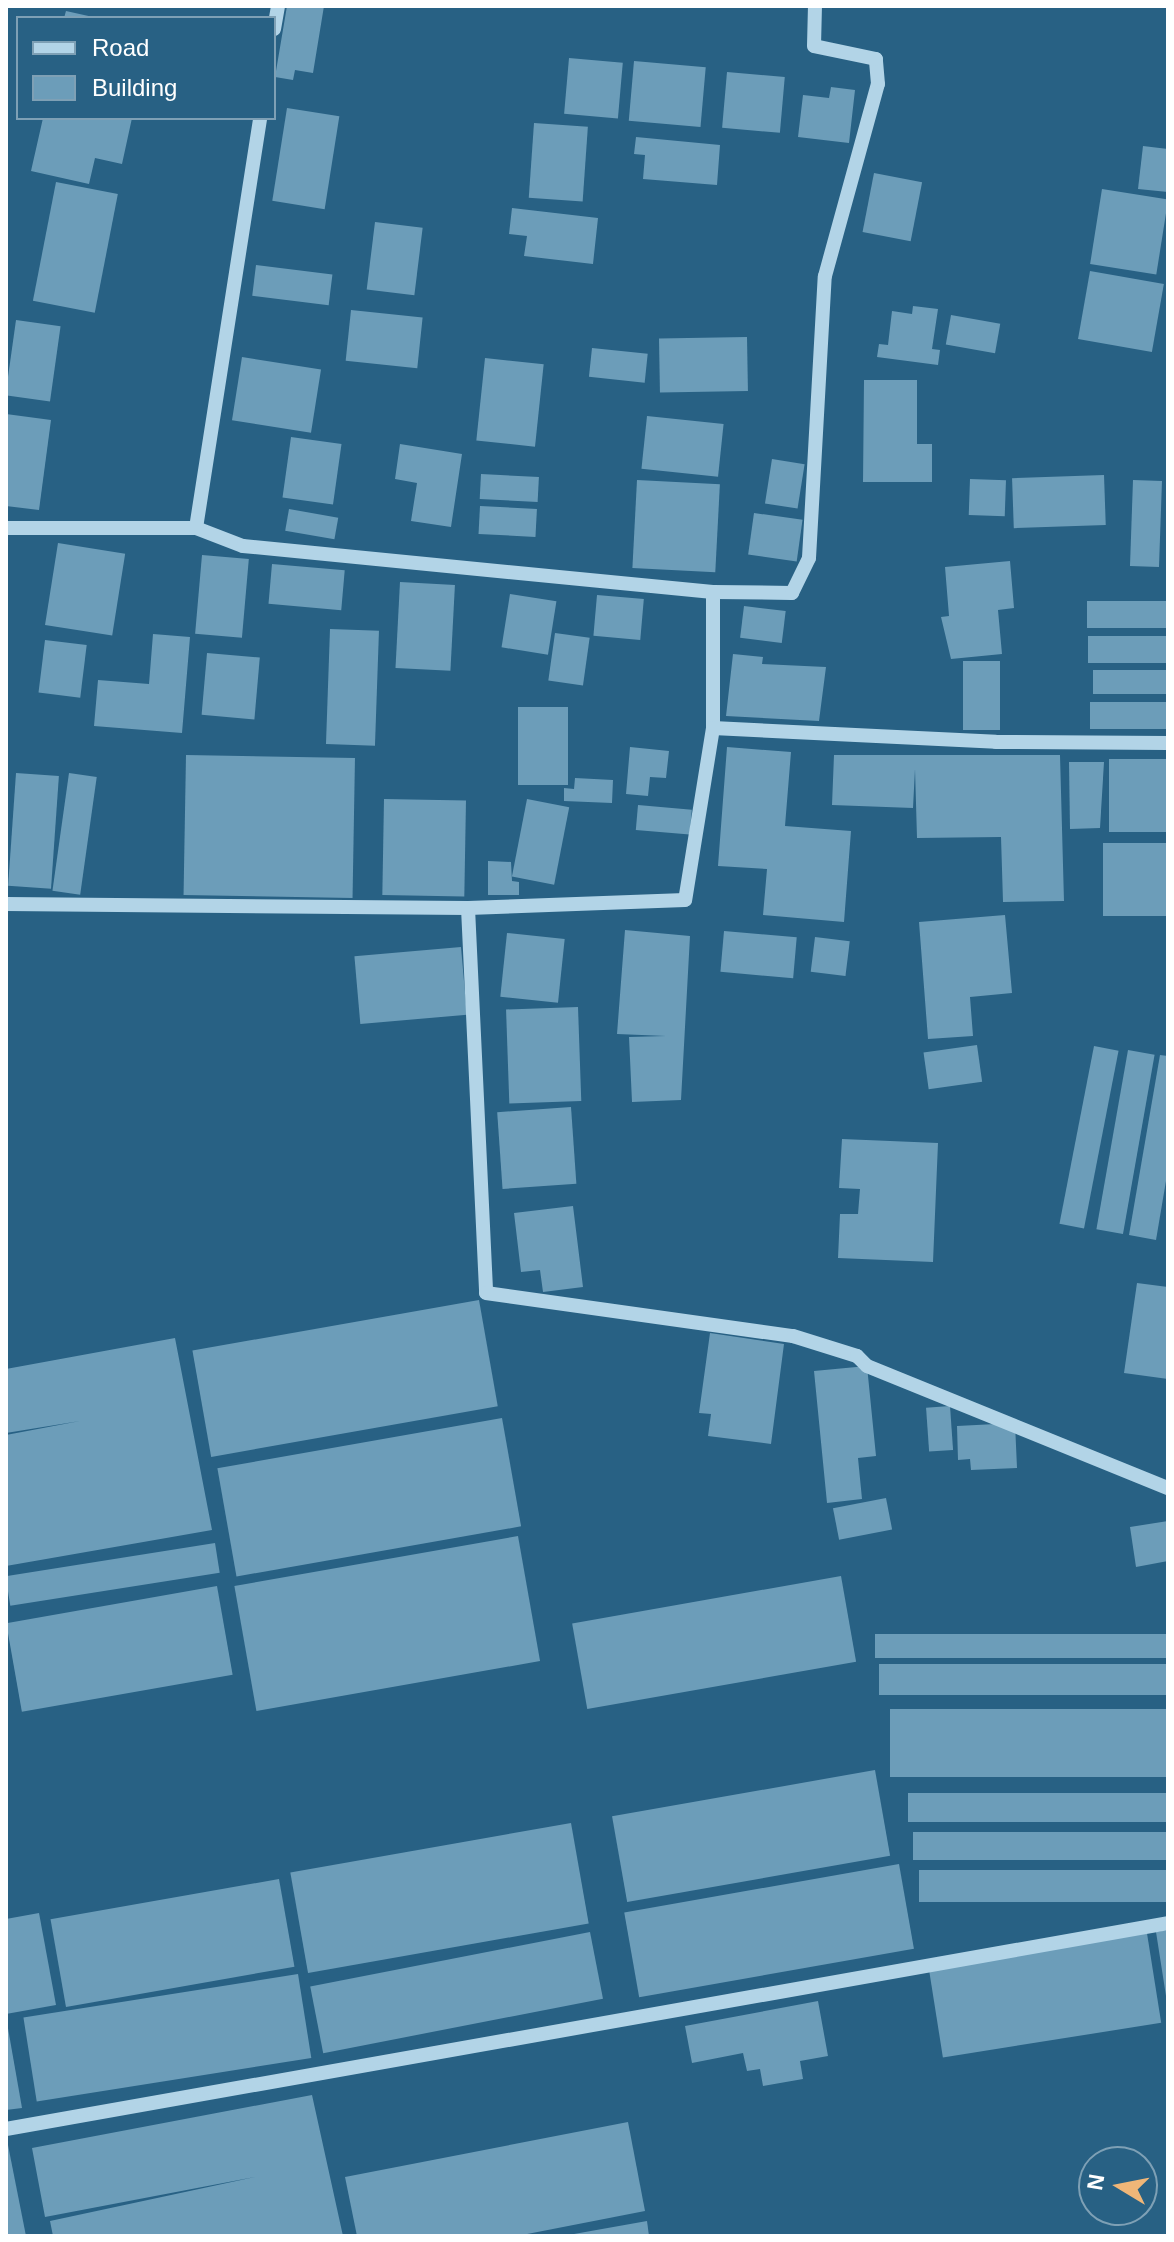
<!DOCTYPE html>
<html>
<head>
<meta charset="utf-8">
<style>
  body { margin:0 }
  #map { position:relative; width:1174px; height:2242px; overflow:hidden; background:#286184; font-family:Helvetica,sans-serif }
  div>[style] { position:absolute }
  .building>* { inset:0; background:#6c9db9; transform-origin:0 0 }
  .minor>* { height:14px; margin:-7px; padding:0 7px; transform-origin:7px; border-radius:7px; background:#b2d4e7 }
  span { translate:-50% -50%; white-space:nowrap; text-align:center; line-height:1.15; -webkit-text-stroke:8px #286184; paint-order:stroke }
  .frame { position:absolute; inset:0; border:8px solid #fff; pointer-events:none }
  .legend { position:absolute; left:16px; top:16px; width:260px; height:104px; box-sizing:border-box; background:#286184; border:2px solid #7ea0b5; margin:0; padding:10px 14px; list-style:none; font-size:24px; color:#fff }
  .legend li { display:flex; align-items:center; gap:16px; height:40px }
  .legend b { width:40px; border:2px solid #7ea0b5 }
  .north { position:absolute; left:1078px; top:2146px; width:80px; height:80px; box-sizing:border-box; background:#286184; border:2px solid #7ea0b5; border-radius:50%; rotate:280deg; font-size:22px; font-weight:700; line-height:32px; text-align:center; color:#fff }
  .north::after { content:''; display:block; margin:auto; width:28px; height:36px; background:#efb678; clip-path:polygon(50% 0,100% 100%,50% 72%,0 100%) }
</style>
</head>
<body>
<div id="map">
  <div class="building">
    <i style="clip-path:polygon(287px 6px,324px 6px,313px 73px,295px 70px,293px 80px,275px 77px)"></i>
    <i style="clip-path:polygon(66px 11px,93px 17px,93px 18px,64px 18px)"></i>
    <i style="left:569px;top:58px;width:54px;height:56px;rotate:5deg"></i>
    <i style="left:634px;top:61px;width:72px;height:60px;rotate:5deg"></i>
    <i style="left:727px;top:72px;width:58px;height:56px;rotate:5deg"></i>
    <i style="clip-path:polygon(831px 87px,855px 90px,849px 143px,798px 137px,803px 95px,829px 98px)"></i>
    <i style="left:287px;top:108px;width:53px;height:94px;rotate:9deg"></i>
    <i style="clip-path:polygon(43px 118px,132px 118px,122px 164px,95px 158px,89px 184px,31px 171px)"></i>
    <i style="left:534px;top:123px;width:54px;height:75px;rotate:4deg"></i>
    <i style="clip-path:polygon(636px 137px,720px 145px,717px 185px,643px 179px,645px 155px,634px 154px)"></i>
    <i style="clip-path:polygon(1143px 146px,1168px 149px,1168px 192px,1138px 189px)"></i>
    <i style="left:874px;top:173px;width:49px;height:60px;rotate:11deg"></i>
    <i style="left:56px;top:182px;width:63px;height:121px;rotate:11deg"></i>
    <i style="left:1102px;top:189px;width:67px;height:76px;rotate:9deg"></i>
    <i style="clip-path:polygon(512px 208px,598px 218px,593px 264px,524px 256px,527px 236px,509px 234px)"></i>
    <i style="left:375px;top:222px;width:48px;height:68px;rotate:7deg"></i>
    <i style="left:256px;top:265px;width:77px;height:31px;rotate:7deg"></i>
    <i style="left:1090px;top:271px;width:75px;height:69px;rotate:10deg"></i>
    <i style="clip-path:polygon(913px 306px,938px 309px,932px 349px,940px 350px,938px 365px,877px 357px,879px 344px,888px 345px,892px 311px,912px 314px)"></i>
    <i style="left:351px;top:310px;width:72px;height:51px;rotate:6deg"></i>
    <i style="left:951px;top:315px;width:50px;height:30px;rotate:10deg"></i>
    <i style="left:16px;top:320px;width:45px;height:76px;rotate:8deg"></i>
    <i style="left:747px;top:337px;width:54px;height:88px;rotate:89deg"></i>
    <i style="left:592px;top:348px;width:56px;height:29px;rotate:6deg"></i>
    <i style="left:242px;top:357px;width:80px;height:64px;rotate:9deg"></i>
    <i style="left:485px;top:358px;width:59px;height:83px;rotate:6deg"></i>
    <i style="clip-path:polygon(864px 380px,917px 380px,917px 444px,932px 444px,932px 482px,863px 482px)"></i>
    <i style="clip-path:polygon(6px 414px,51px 420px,39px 510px,6px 506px)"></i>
    <i style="left:647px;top:416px;width:77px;height:53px;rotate:6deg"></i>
    <i style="left:291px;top:437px;width:51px;height:61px;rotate:8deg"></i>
    <i style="clip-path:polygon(400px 444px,462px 454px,451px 527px,411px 521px,417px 483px,395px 479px)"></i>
    <i style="left:772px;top:459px;width:33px;height:45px;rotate:9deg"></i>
    <i style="left:481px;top:474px;width:58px;height:25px;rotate:3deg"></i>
    <i style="left:1104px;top:475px;width:50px;height:92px;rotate:88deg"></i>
    <i style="left:970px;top:479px;width:36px;height:36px;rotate:2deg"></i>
    <i style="left:637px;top:480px;width:83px;height:88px;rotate:3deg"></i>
    <i style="left:1133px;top:480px;width:29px;height:86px;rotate:2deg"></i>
    <i style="left:480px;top:506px;width:57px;height:28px;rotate:3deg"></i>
    <i style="left:289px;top:509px;width:50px;height:22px;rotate:10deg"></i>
    <i style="left:754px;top:513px;width:49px;height:42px;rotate:8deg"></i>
    <i style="left:58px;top:543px;width:68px;height:83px;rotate:9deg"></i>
    <i style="left:202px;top:555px;width:47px;height:79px;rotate:5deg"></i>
    <i style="clip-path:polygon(1010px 561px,1014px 608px,998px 610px,1002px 654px,951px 659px,941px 617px,949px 616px,945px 567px)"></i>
    <i style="left:272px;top:564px;width:73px;height:40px;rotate:5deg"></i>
    <i style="left:400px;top:582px;width:55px;height:86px;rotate:3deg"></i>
    <i style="left:510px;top:594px;width:47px;height:54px;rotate:9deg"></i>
    <i style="left:597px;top:595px;width:47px;height:41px;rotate:5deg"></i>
    <i style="left:1168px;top:601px;width:27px;height:81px;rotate:90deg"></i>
    <i style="left:744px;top:606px;width:42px;height:32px;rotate:7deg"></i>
    <i style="left:330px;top:629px;width:49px;height:115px;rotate:2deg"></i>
    <i style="left:555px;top:633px;width:35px;height:48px;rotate:8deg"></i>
    <i style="clip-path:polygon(153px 634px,190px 637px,182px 733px,94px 726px,98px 680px,149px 684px)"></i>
    <i style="left:1168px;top:636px;width:27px;height:80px;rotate:90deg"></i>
    <i style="left:45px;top:640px;width:42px;height:53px;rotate:7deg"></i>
    <i style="left:207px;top:653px;width:53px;height:62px;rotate:5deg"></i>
    <i style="clip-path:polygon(733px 654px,763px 657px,762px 664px,826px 667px,819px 721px,726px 716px)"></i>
    <i style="left:963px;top:661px;width:37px;height:69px"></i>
    <i style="left:1168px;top:670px;width:24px;height:75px;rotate:90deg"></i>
    <i style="left:1090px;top:702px;width:78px;height:27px"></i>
    <i style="left:518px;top:707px;width:50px;height:78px"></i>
    <i style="clip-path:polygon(630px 747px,669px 751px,666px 778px,650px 777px,648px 796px,626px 794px)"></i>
    <i style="clip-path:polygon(727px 747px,791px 752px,785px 826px,851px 831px,844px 922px,763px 915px,767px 869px,718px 866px)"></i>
    <i style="left:186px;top:755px;width:169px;height:140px;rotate:1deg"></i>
    <i style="clip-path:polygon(834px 755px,1060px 755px,1064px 901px,1003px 902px,1001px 837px,917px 838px,915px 769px,913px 808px,832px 805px)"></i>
    <i style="left:1168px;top:759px;width:73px;height:59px;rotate:90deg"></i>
    <i style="clip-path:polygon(1069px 762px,1104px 762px,1100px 828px,1070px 829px)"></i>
    <i style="left:16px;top:773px;width:43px;height:113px;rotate:4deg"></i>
    <i style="left:69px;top:773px;width:28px;height:119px;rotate:8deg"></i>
    <i style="clip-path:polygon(575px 778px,613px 780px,612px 803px,564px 801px,564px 788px,574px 789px)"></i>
    <i style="left:384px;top:799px;width:82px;height:96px;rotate:1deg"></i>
    <i style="left:527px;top:799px;width:43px;height:79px;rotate:11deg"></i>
    <i style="left:638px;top:805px;width:54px;height:25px;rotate:5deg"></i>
    <i style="left:1168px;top:843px;width:73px;height:65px;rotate:90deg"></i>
    <i style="clip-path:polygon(488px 861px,511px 862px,512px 881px,519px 882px,519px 895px,488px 895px)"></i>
    <i style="clip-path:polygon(1005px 915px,1012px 993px,970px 997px,973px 1036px,928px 1039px,919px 922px)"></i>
    <i style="clip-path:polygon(625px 930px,690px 936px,681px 1100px,632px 1102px,629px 1037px,666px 1036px,617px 1034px)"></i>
    <i style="left:724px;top:931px;width:73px;height:41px;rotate:5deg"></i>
    <i style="left:507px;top:933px;width:58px;height:64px;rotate:6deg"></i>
    <i style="left:815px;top:937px;width:35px;height:35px;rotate:7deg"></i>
    <i style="left:461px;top:947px;width:68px;height:107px;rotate:85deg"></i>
    <i style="left:578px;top:1007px;width:94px;height:72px;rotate:88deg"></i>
    <i style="left:977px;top:1045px;width:37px;height:54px;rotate:82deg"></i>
    <i style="left:1094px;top:1046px;width:25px;height:181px;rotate:11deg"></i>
    <i style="left:1128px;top:1050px;width:27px;height:182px;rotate:10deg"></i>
    <i style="clip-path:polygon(1160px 1055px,1168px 1056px,1168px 1169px,1156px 1240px,1129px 1235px)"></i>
    <i style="left:571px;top:1107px;width:77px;height:74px;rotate:86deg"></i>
    <i style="clip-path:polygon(842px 1139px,938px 1143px,933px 1262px,838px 1258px,840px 1214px,858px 1214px,860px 1189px,839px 1188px)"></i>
    <i style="clip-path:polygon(573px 1206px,583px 1287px,543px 1292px,540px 1270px,521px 1272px,514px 1213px)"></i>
    <i style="clip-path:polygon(1137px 1283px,1168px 1287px,1168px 1379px,1124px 1373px)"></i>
    <i style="left:479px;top:1300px;width:108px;height:291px;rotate:80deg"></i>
    <i style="clip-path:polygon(710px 1333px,784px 1344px,771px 1444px,708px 1436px,711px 1414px,699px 1413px)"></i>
    <i style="clip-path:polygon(175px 1338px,212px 1530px,6px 1566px,6px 1435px,80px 1421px,6px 1433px,6px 1369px)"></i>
    <i style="clip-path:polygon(867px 1366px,876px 1456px,858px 1458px,862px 1499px,827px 1503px,814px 1371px)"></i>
    <i style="left:950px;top:1406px;width:44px;height:24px;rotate:86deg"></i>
    <i style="left:502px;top:1418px;width:110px;height:289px;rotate:80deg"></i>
    <i style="clip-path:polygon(1015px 1423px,1017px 1468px,971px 1470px,970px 1459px,958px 1460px,957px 1426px)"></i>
    <i style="left:886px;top:1498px;width:32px;height:54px;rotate:79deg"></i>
    <i style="clip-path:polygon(1168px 1521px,1168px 1561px,1136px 1567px,1130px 1527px)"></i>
    <i style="left:518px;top:1536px;width:127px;height:288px;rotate:80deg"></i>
    <i style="left:215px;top:1543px;width:30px;height:212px;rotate:81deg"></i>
    <i style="left:841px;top:1576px;width:87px;height:273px;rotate:80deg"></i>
    <i style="left:217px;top:1586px;width:90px;height:214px;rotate:80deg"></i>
    <i style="left:1168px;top:1634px;width:24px;height:293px;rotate:90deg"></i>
    <i style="left:1168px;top:1664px;width:31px;height:289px;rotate:90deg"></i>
    <i style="left:1168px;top:1709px;width:68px;height:278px;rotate:90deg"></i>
    <i style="left:875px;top:1770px;width:87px;height:267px;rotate:80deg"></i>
    <i style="left:1168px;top:1793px;width:29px;height:260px;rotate:90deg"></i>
    <i style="left:571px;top:1823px;width:102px;height:285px;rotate:80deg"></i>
    <i style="left:1168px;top:1832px;width:28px;height:255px;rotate:90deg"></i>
    <i style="left:899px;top:1864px;width:86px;height:279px;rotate:80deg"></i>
    <i style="left:1168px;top:1870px;width:32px;height:249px;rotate:90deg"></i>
    <i style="left:279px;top:1879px;width:89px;height:232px;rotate:80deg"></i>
    <i style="clip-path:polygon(39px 1913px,56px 2005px,6px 2014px,6px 1919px)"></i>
    <i style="left:1146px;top:1927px;width:97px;height:221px;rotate:81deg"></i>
    <i style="clip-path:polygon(1168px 1930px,1168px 1995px,1166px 1996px,1156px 1932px)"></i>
    <i style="left:590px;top:1932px;width:68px;height:285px;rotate:79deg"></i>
    <i style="left:298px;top:1974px;width:85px;height:278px;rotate:81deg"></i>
    <i style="clip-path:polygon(818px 2001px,828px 2056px,800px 2061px,803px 2079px,763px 2086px,760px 2069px,747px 2071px,743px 2053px,692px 2063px,685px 2026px)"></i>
    <i style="clip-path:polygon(6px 2017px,22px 2108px,6px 2110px)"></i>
    <i style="clip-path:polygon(312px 2095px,343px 2236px,53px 2236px,50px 2221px,260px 2176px,45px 2217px,32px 2148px)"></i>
    <i style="clip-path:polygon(628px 2122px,645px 2211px,517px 2236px,357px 2236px,345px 2177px)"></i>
    <i style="clip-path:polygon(6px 2140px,7px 2140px,26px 2236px,6px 2236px)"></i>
    <i style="clip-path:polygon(647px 2221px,649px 2236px,574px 2236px,574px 2234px)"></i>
  </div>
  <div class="minor">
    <i style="left:274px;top:29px;width:23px;rotate:-80deg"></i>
    <i style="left:6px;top:528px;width:190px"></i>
    <i style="left:196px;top:528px;width:50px;rotate:21deg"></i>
    <i style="left:243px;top:546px;width:472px;rotate:5.6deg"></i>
    <i style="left:713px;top:592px;width:136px;rotate:90deg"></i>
    <i style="left:713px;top:728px;width:174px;rotate:99.2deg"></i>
    <i style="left:685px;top:900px;width:217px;rotate:177.9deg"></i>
    <i style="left:468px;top:908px;width:462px;rotate:-179.5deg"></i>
    <i style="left:196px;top:528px;width:415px;rotate:-81.1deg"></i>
    <i style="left:713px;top:592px;width:79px;rotate:0.7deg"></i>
    <i style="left:792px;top:593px;width:39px;rotate:-64deg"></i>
    <i style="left:809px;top:558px;width:282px;rotate:-86.8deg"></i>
    <i style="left:825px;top:276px;width:199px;rotate:-74.6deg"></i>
    <i style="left:878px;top:84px;width:25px;rotate:-95deg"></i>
    <i style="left:876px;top:59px;width:63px;rotate:-168.2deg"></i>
    <i style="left:814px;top:46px;width:40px;rotate:-88.6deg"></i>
    <i style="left:713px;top:728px;width:283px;rotate:2.8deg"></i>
    <i style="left:996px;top:742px;width:172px;rotate:0.3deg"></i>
    <i style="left:468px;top:908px;width:385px;rotate:87.3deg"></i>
    <i style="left:486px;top:1293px;width:310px;rotate:8deg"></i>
    <i style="left:793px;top:1336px;width:67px;rotate:17.4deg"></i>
    <i style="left:857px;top:1356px;width:14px;rotate:45deg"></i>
    <i style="left:867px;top:1366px;width:325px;rotate:22.1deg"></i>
    <i style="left:6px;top:2129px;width:1180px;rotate:-10.05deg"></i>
  </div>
  <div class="frame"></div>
  <ul class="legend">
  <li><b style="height:10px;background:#b2d4e7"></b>Road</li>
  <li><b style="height:22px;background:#6c9db9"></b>Building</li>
  </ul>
  <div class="north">N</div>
</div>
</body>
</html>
